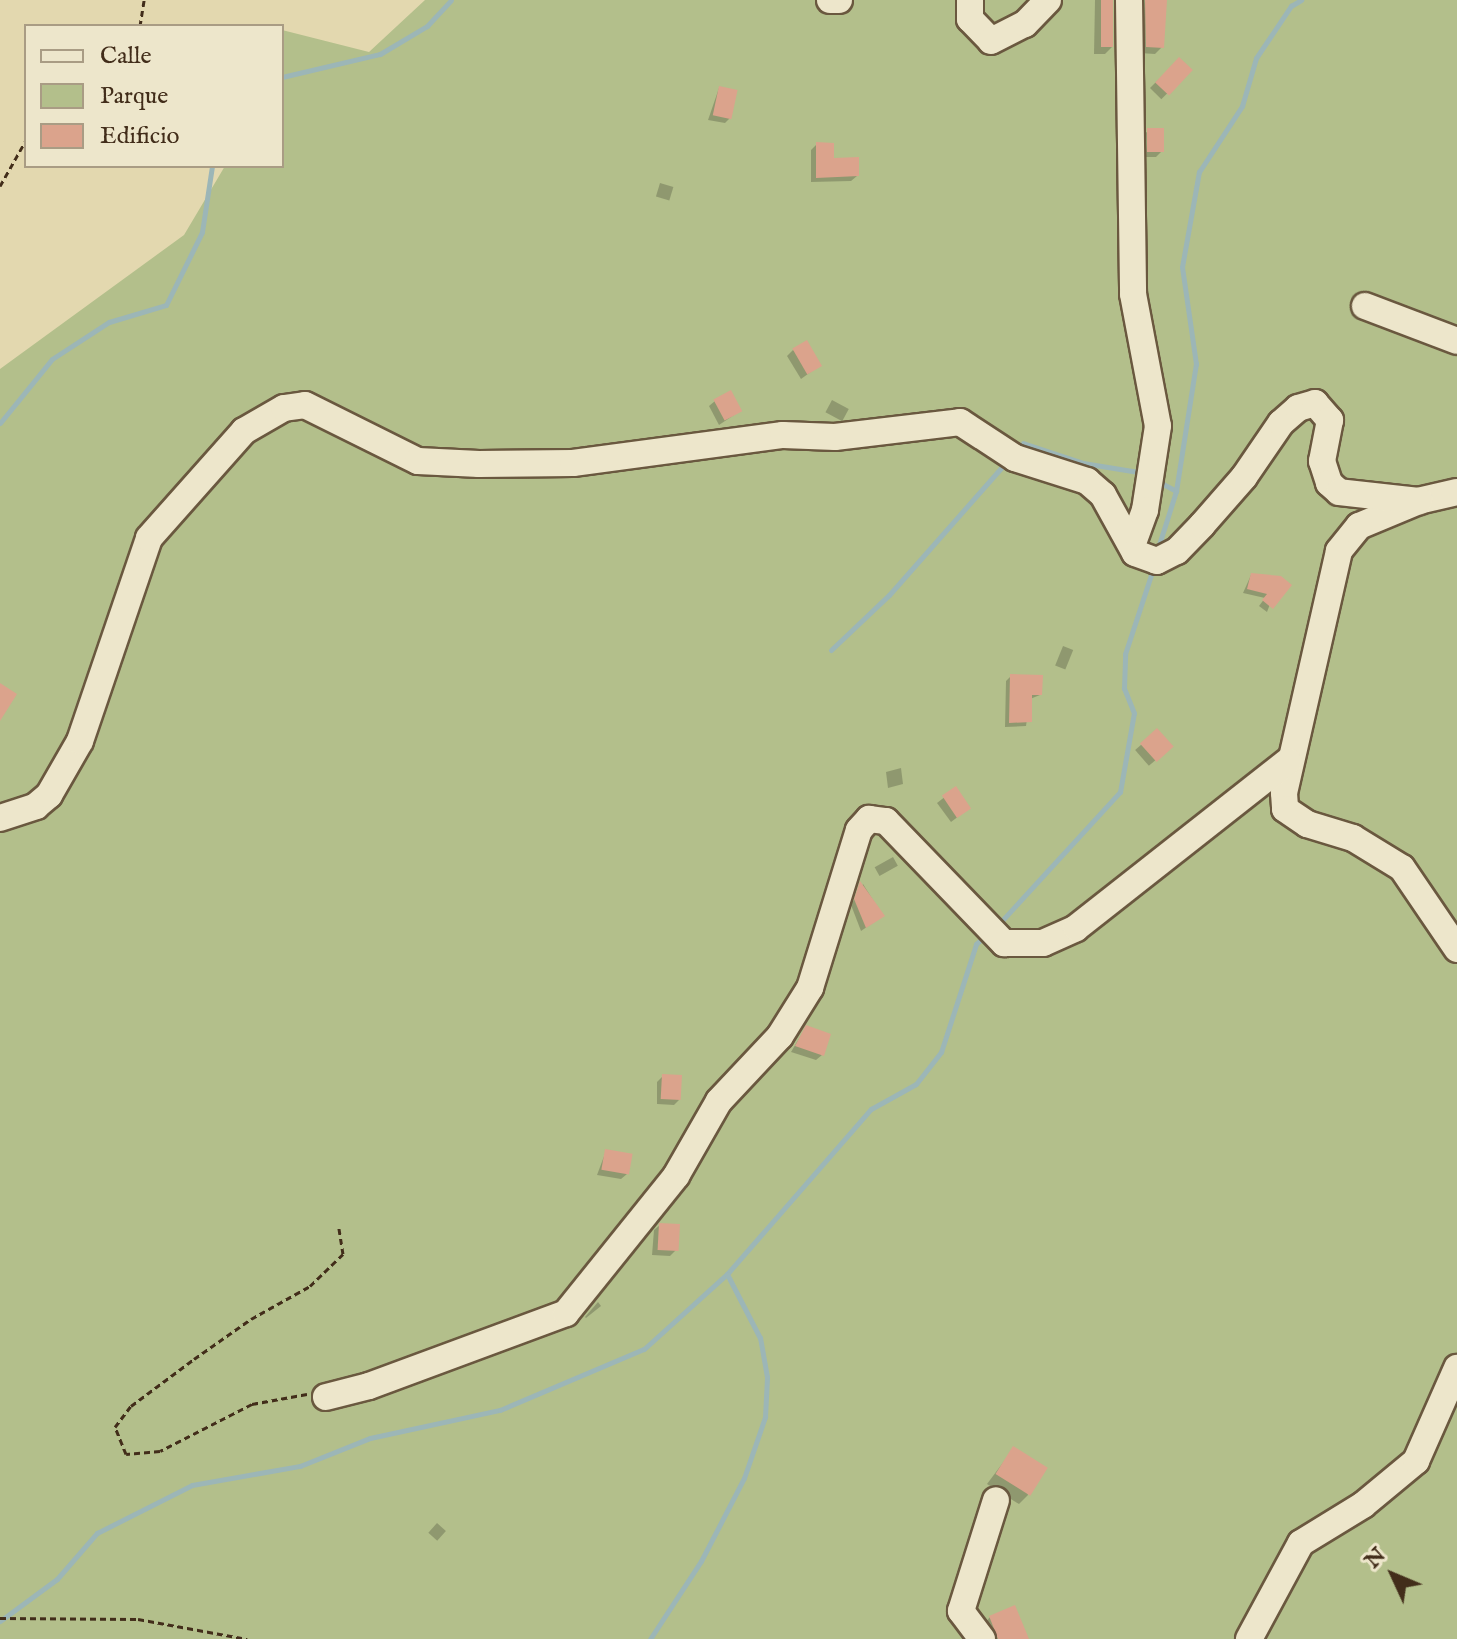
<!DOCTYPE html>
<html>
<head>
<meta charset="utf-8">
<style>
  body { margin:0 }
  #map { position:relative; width:1457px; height:1639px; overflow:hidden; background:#e3d8af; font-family:"IM FELL English",serif }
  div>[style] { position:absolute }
  .green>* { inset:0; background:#b3bf8b }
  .shadow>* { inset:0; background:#0003; transform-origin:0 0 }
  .stream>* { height:5px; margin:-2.5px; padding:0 2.5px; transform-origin:2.5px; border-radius:2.5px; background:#9cb6b7 }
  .building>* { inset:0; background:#dba38c; transform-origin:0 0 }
  .path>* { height:3px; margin-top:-1.5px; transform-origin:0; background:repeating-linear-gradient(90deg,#422d1a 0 6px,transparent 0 10px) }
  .roads { filter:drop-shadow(2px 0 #6a583f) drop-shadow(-2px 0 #6a583f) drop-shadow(0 2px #6a583f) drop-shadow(0 -2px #6a583f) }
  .minor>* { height:26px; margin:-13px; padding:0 13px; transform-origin:13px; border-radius:13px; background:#ede6cb }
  span { translate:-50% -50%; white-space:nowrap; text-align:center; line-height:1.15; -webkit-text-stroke:8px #ede6cb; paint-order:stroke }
  .legend { position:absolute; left:24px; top:24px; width:260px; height:144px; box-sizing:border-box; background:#ede6cb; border:2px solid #a99c84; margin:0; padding:10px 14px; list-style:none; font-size:24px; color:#422d1a }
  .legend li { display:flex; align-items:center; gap:16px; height:40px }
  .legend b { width:40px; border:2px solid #a99c84 }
  .north { position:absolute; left:1353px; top:1535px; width:80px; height:80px; -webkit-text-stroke:6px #ede6cb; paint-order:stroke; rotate:314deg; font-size:22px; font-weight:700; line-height:32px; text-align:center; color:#422d1a }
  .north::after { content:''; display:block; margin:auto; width:28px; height:36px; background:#422d1a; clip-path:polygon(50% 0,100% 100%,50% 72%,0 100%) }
</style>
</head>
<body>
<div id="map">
  <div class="green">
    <i style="clip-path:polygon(425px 0,1457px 0,1457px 1639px,0 1639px,0 369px,184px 235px,225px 166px,282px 166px,282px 30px,369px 52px)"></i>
  </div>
  <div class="shadow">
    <i style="clip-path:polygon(1095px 0,1111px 0,1112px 47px,1105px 54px,1094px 54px)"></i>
    <i style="clip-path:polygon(1132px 0,1153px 0,1162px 47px,1155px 54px,1139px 53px)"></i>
    <i style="left:1179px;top:59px;width:16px;height:41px;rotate:45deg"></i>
    <i style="clip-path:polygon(719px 88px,730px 118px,725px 123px,708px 120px)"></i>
    <i style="clip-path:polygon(1148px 131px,1162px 151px,1156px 157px,1142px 157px,1142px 136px)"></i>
    <i style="clip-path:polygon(817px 144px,832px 160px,857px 176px,851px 181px,811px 182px,811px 150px)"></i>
    <i style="left:660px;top:183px;width:14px;height:14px;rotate:17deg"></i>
    <i style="clip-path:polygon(793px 350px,819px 366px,801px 379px,787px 356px)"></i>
    <i style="left:832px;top:400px;width:19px;height:14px;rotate:28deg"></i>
    <i style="clip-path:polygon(715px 401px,740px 411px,719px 425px,709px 406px)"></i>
    <i style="clip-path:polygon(1251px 575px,1280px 578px,1267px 612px,1259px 606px,1265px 598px,1243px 593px)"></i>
    <i style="left:1063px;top:646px;width:11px;height:21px;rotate:22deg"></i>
    <i style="clip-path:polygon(1011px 676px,1040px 695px,1030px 699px,1026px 726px,1005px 727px,1006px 681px)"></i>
    <i style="left:1157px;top:731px;width:21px;height:29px;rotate:49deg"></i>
    <i style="clip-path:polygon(901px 768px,903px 784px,888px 788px,886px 772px)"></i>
    <i style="clip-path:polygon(955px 789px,963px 813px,951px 822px,937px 803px)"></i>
    <i style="left:893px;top:857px;width:10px;height:21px;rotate:61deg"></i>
    <i style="clip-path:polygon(863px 884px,883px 916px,861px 931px,851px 905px)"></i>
    <i style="clip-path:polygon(806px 1027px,822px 1055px,816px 1060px,791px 1052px)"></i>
    <i style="clip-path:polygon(663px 1076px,680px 1099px,674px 1105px,657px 1104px,657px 1082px)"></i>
    <i style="clip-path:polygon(606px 1151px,627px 1174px,621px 1179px,597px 1175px)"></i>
    <i style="clip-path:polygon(660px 1225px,676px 1250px,670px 1256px,652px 1255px,654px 1230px)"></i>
    <i style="clip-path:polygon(598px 1302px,601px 1306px,586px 1318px,585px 1317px)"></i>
    <i style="clip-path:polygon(1014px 1448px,1028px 1495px,1019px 1504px,987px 1484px)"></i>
    <i style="left:437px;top:1523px;width:12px;height:13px;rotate:42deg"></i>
    <i style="clip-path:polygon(990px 1617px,1027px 1639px,991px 1639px,985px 1623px)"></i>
  </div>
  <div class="stream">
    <i style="left:282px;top:77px;width:101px;rotate:-13.2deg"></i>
    <i style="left:380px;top:54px;width:55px;rotate:-30.8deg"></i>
    <i style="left:427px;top:26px;width:35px;rotate:-47deg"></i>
    <i style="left:0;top:423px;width:82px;rotate:-50.9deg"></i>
    <i style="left:52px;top:359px;width:68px;rotate:-33deg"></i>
    <i style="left:109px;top:322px;width:59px;rotate:-16.6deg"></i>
    <i style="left:166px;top:305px;width:81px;rotate:-63.7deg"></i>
    <i style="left:202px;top:232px;width:67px;rotate:-81.4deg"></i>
    <i style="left:1023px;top:443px;width:63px;rotate:18.4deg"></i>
    <i style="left:1083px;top:463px;width:56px;rotate:9.3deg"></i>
    <i style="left:1163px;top:484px;width:15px;rotate:28deg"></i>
    <i style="left:1157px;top:551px;width:63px;rotate:-72.4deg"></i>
    <i style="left:1176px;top:491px;width:129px;rotate:-81.1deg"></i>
    <i style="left:1196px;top:364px;width:98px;rotate:-98.2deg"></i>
    <i style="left:1182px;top:267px;width:97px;rotate:-79.9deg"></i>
    <i style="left:1199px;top:172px;width:79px;rotate:-56.9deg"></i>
    <i style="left:1242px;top:106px;width:50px;rotate:-73.7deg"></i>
    <i style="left:1256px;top:58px;width:63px;rotate:-56.1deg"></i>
    <i style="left:1291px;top:6px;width:12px;rotate:-31deg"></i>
    <i style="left:831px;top:650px;width:80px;rotate:-43.5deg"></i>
    <i style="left:889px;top:595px;width:171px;rotate:-48.6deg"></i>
    <i style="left:997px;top:926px;width:182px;rotate:-47.5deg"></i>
    <i style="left:1120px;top:792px;width:80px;rotate:-80deg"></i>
    <i style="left:1134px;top:713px;width:27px;rotate:-112deg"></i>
    <i style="left:1124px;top:688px;width:34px;rotate:-88deg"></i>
    <i style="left:1125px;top:654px;width:89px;rotate:-71.8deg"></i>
    <i style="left:0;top:1621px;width:71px;rotate:-36.4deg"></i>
    <i style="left:57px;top:1579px;width:61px;rotate:-49deg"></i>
    <i style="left:97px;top:1533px;width:106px;rotate:-26.8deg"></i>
    <i style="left:192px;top:1485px;width:110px;rotate:-10deg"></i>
    <i style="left:300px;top:1466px;width:75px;rotate:-21.8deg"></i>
    <i style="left:370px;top:1438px;width:133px;rotate:-12.2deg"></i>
    <i style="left:500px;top:1410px;width:156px;rotate:-23deg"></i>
    <i style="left:644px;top:1349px;width:112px;rotate:-42.1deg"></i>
    <i style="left:727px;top:1274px;width:219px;rotate:-48.9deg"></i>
    <i style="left:871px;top:1109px;width:51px;rotate:-29.1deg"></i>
    <i style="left:916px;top:1084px;width:41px;rotate:-52deg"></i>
    <i style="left:941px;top:1052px;width:114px;rotate:-72deg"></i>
    <i style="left:976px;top:944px;width:13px;rotate:-42deg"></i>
    <i style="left:650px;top:1639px;width:93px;rotate:-56.8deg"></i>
    <i style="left:701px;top:1561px;width:93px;rotate:-62.6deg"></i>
    <i style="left:744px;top:1478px;width:65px;rotate:-71deg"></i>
    <i style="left:765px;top:1417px;width:40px;rotate:-87.1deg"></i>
    <i style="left:767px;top:1377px;width:40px;rotate:-100deg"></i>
    <i style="left:760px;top:1338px;width:72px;rotate:-117.3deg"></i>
  </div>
  <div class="building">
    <i style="left:1101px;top:0;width:12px;height:47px"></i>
    <i style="clip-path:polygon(1145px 0,1167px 0,1164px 48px,1146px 47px)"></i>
    <i style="left:1179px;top:57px;width:19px;height:35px;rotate:43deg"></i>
    <i style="left:719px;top:86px;width:19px;height:30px;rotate:12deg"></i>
    <i style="left:1164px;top:128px;width:24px;height:17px;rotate:90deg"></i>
    <i style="clip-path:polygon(816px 142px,834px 143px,834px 158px,859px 157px,859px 176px,816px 178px)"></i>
    <i style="left:807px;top:340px;width:30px;height:17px;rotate:60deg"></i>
    <i style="left:731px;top:390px;width:24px;height:20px;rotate:62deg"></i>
    <i style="clip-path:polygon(1251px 573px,1281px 576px,1292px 585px,1273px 609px,1262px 600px,1267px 594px,1247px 589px)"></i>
    <i style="clip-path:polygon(1010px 674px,1043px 675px,1042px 695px,1032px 695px,1032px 722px,1009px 723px)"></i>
    <i style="clip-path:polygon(0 683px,17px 694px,0 721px)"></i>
    <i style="left:1157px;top:728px;width:25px;height:23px;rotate:48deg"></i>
    <i style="left:956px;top:786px;width:27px;height:17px;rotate:56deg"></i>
    <i style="clip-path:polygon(860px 881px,885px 916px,866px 928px,854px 899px)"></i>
    <i style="clip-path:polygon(806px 1025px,831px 1034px,824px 1056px,795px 1046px)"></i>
    <i style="left:662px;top:1074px;width:20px;height:25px;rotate:3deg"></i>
    <i style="left:605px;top:1149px;width:28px;height:21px;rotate:10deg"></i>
    <i style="left:659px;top:1223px;width:21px;height:27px;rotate:3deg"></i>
    <i style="left:1013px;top:1446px;width:41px;height:33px;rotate:32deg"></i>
    <i style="clip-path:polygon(1015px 1605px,1029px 1639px,998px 1639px,989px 1616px)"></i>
  </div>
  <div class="path">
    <i style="left:140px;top:26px;width:26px;rotate:-81deg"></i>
    <i style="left:0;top:186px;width:53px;rotate:-60.5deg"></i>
    <i style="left:307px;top:1394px;width:56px;rotate:169.7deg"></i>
    <i style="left:252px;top:1404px;width:103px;rotate:152.9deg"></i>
    <i style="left:160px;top:1451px;width:34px;rotate:175deg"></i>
    <i style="left:126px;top:1454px;width:29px;rotate:-112deg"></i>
    <i style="left:115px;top:1427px;width:26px;rotate:-53deg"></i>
    <i style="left:131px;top:1406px;width:79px;rotate:-36.7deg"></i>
    <i style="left:194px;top:1359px;width:70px;rotate:-35.1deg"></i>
    <i style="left:251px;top:1319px;width:68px;rotate:-29.2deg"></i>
    <i style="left:310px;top:1286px;width:46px;rotate:-44.1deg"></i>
    <i style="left:343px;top:1254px;width:26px;rotate:-99deg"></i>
    <i style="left:0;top:1618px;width:138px;rotate:0.4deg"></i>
    <i style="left:138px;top:1619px;width:111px;rotate:10.4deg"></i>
  </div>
  <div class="roads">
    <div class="minor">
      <i style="left:830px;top:0;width:9px"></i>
      <i style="left:970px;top:0;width:19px;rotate:90deg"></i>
      <i style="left:970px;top:19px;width:30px;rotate:46deg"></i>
      <i style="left:991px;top:41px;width:38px;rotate:-27deg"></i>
      <i style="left:1025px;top:24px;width:33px;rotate:-46deg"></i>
      <i style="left:1129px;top:0;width:294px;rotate:89.2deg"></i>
      <i style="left:1133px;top:294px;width:134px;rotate:79.3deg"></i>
      <i style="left:1158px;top:426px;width:85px;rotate:98.8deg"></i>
      <i style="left:1145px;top:510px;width:38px;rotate:110deg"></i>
      <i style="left:1365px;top:306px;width:98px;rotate:20.8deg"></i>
      <i style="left:1457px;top:492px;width:39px;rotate:167deg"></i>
      <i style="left:1419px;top:501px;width:65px;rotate:157.4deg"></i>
      <i style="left:1359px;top:526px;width:32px;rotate:129deg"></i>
      <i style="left:1339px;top:551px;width:248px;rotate:102.8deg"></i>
      <i style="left:1284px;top:793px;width:16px;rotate:86deg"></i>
      <i style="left:1285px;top:809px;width:27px;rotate:34deg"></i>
      <i style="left:1307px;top:824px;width:48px;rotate:16.9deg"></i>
      <i style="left:1353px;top:838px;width:57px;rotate:31.5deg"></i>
      <i style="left:1402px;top:868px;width:98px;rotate:55.8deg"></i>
      <i style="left:0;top:818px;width:38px;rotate:-18deg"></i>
      <i style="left:36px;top:806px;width:17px;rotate:-40deg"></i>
      <i style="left:49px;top:795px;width:62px;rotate:-60.1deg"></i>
      <i style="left:80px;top:741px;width:214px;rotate:-71.2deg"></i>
      <i style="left:149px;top:538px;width:143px;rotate:-48.4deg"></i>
      <i style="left:244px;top:431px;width:46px;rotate:-29.9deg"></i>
      <i style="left:284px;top:408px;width:21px;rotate:-8deg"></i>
      <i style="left:305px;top:405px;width:126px;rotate:26.4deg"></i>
      <i style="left:418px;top:461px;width:61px;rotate:2.8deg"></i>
      <i style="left:479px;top:464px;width:94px;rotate:-0.6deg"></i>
      <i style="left:573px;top:463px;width:212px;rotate:-7.6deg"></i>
      <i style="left:783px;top:435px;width:52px;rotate:2.2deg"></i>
      <i style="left:835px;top:437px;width:126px;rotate:-6.8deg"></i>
      <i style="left:960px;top:422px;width:66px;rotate:33.2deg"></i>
      <i style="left:1015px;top:458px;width:76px;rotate:17.7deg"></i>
      <i style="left:1087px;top:481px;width:21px;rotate:41deg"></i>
      <i style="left:1103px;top:495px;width:66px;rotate:61.1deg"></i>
      <i style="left:1135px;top:553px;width:23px;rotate:20deg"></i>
      <i style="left:1157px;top:561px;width:22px;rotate:-27deg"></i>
      <i style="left:1177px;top:551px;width:36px;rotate:-46deg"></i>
      <i style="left:1202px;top:525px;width:64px;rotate:-48.8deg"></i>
      <i style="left:1244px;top:477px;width:65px;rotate:-55.6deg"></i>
      <i style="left:1281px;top:423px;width:23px;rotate:-41deg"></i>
      <i style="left:1298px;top:408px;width:18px;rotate:-16deg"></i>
      <i style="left:1315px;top:403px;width:23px;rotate:49deg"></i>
      <i style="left:1330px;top:420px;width:42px;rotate:101deg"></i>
      <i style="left:1322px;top:461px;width:23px;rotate:72deg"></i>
      <i style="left:1329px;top:483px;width:13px;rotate:42deg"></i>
      <i style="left:1339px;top:492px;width:81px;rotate:6.4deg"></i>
      <i style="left:326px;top:1397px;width:44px;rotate:-14.3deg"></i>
      <i style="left:369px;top:1386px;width:210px;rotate:-20.3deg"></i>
      <i style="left:566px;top:1313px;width:176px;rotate:-51.2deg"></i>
      <i style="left:676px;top:1176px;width:86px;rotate:-60.2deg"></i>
      <i style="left:719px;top:1101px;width:89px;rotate:-46.8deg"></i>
      <i style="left:780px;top:1036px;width:57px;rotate:-58deg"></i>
      <i style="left:810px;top:988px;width:165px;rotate:-72.8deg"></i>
      <i style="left:859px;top:830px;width:15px;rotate:-48deg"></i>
      <i style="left:869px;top:819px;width:17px;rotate:7deg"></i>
      <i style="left:886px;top:821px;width:170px;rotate:46deg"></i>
      <i style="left:1004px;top:943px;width:39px"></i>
      <i style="left:1043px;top:943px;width:36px;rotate:-24deg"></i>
      <i style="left:1076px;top:928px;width:270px;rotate:-38.2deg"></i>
      <i style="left:982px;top:1639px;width:35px;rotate:-127deg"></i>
      <i style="left:961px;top:1611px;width:116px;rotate:-72.5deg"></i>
      <i style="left:1249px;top:1639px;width:109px;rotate:-61.6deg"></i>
      <i style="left:1301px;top:1543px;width:73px;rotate:-31.5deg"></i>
      <i style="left:1363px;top:1505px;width:69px;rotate:-39.7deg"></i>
      <i style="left:1416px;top:1461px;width:102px;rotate:-66.2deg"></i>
    </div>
  </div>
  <ul class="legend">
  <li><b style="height:10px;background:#ede6cb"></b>Calle</li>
  <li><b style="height:22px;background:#b3bf8b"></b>Parque</li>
  <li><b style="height:22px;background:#dba38c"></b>Edificio</li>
  </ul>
  <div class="north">N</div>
</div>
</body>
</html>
